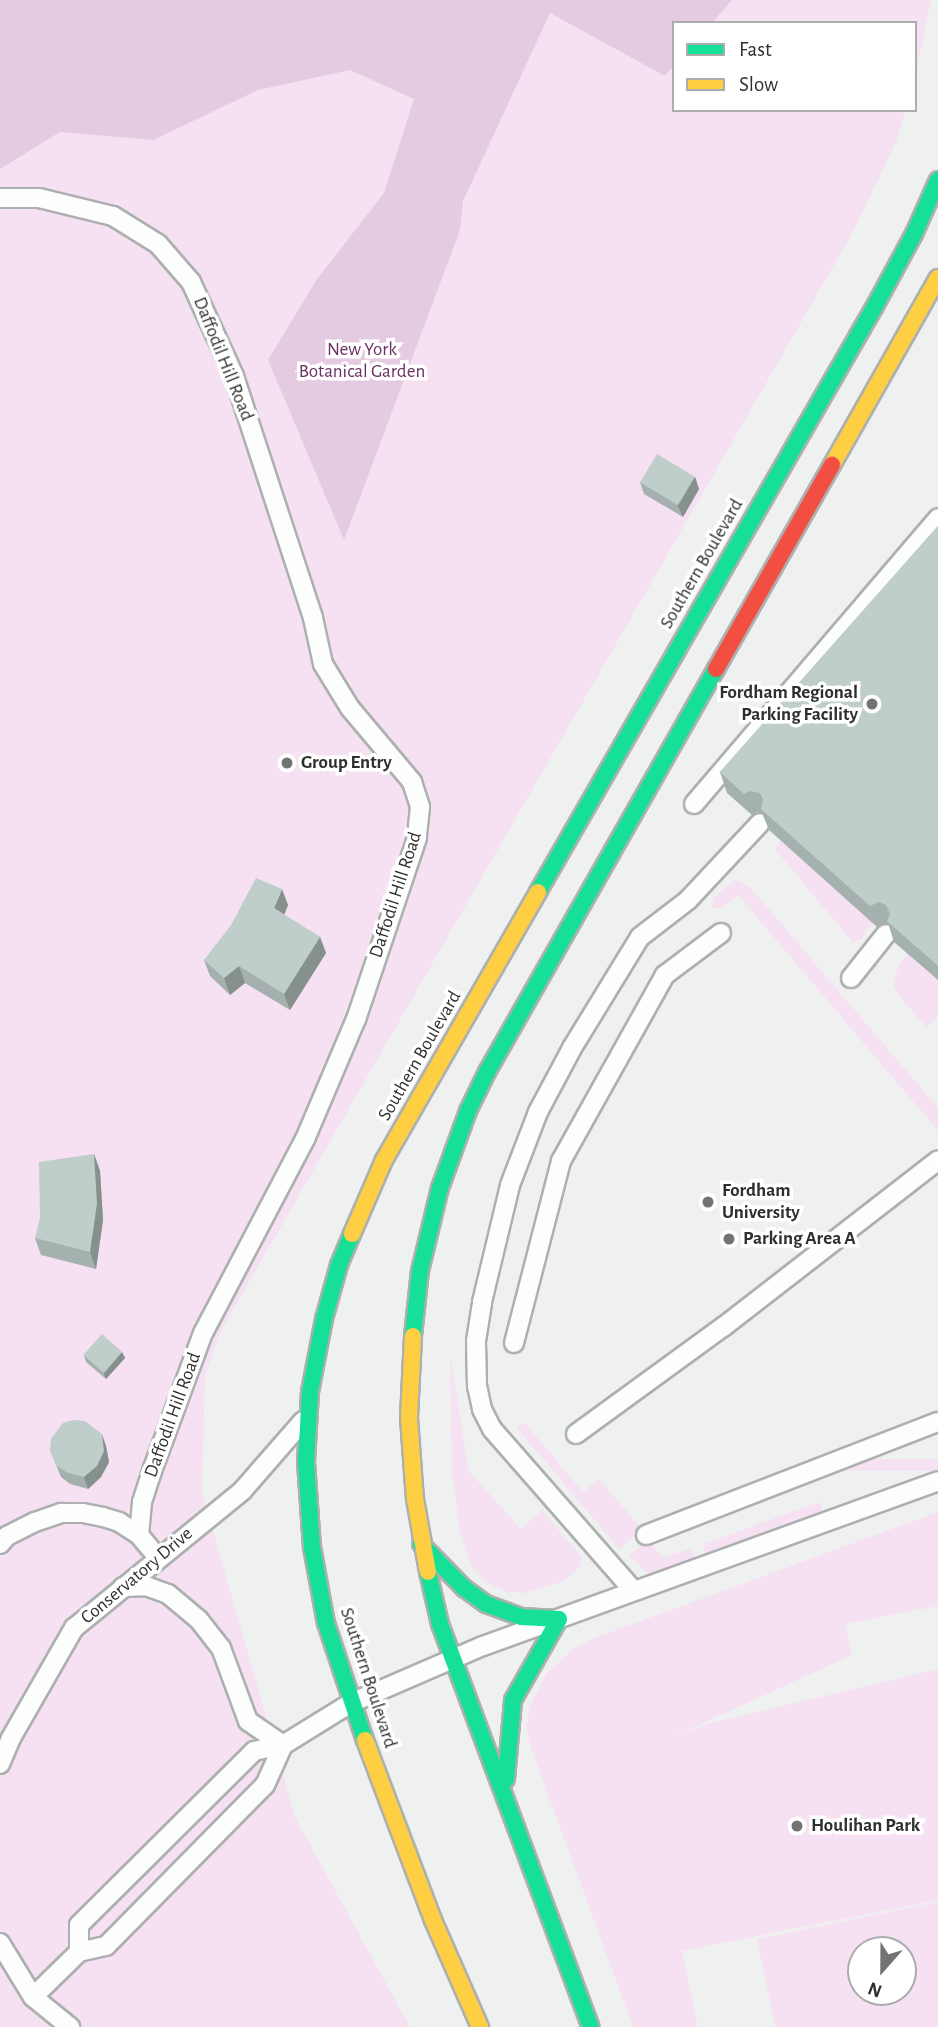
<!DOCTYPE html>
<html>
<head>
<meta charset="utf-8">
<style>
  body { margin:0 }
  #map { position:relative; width:938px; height:2027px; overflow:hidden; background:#eef1f0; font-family:"Alegreya Sans",sans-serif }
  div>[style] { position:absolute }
  .green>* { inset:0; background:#f6e1f2; transform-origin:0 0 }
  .forest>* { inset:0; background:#e5cbe1 }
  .roads { filter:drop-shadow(2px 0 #adb0af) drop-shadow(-2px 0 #adb0af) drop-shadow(0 2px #adb0af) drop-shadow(0 -2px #adb0af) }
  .lane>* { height:18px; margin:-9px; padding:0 9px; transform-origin:9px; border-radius:9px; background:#fcfdfd }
  .fast>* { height:16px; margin:-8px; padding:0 8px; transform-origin:8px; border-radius:8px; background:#16e098 }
  .slow>* { height:16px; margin:-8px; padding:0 8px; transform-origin:8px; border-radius:8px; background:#ffcf43 }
  .jam>* { height:16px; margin:-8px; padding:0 8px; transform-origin:8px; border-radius:8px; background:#f24e42 }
  .wall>* { inset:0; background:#a4b1ae }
  .shaded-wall>* { inset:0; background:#86908d }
  .building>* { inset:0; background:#bfceca; transform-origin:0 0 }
  .dots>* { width:19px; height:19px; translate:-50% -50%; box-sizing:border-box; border:4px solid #fff; border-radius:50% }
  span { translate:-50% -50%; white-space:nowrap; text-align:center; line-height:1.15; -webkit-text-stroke:7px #fff; paint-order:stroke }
  .park-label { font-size:19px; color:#6a3062 }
  .street-label { font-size:19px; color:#2e302f }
  .poi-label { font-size:19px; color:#2e302f; font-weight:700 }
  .right { translate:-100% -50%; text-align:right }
  .left { translate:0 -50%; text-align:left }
  .legend { position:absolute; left:672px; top:21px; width:245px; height:91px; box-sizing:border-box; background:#fff; border:2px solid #abacac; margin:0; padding:9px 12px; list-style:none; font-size:21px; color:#2e302f }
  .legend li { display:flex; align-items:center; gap:14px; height:35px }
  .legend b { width:35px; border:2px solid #abacac }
  .north { position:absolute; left:847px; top:1936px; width:70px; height:70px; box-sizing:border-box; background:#fff; border:2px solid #abacac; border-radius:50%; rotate:201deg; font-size:19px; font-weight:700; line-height:28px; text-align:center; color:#2e302f }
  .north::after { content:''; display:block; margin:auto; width:24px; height:32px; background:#717473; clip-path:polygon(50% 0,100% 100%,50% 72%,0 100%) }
</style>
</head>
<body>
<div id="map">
  <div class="green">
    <i style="clip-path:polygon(0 0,931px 0,915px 79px,915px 23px,674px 23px,674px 110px,906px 110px,896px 142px,853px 232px,221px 1331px,205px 1375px,202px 1493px,295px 1817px,410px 2027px,0 2027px)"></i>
    <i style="clip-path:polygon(781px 841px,873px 922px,861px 939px,853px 943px,775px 849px)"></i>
    <i style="clip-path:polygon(735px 880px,750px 887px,938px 1108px,938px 1131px,738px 895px,722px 908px,713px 908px,713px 899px)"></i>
    <i style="clip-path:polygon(908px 954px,938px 980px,938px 1015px,927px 1028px,897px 993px,893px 982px,899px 965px)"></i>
    <i style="clip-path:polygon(450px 1355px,469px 1471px,521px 1529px,542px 1510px,582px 1558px,580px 1567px,564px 1581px,525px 1593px,506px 1592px,488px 1583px,472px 1567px,460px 1532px,452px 1473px)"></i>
    <i style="clip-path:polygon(524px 1422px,583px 1492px,599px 1479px,642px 1529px,619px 1549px,517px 1428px)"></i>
    <i style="left:938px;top:1459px;width:12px;height:112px;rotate:90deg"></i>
    <i style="left:819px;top:1502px;width:12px;height:124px;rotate:70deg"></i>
    <i style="clip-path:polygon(938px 1512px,938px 1606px,845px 1624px,852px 1655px,673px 1737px,710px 1723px,938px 1669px,938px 1900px,682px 1951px,698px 2027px,633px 2027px,530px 1745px,527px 1727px,529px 1708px,546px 1674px,573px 1649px,589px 1640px)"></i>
    <i style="clip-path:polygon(648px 1540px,663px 1558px,692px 1548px,695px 1560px,649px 1575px,629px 1556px)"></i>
    <i style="clip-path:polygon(evenodd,938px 1902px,938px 2027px,775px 2027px,757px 1939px,938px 1902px,861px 1950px,903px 1950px,903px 1992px,861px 1992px,861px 1950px)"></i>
  </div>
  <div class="forest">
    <i style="clip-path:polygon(0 0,732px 0,712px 23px,674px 23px,674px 65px,665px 76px,550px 13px,463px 201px,460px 230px,344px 540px,268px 360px,317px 279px,384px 193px,414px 99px,350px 70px,258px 90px,153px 140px,60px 132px,0 169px)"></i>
  </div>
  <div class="roads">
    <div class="lane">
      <i style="left:0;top:198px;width:39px"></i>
      <i style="left:39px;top:198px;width:76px;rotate:13.7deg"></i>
      <i style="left:113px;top:216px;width:53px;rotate:31.9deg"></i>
      <i style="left:158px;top:244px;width:50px;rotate:49deg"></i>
      <i style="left:191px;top:282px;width:103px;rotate:65.4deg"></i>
      <i style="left:234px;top:376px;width:255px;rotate:71.9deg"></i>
      <i style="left:313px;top:618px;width:47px;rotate:77.7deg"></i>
      <i style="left:323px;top:664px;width:52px;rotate:58.5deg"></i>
      <i style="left:350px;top:708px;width:97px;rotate:50deg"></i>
      <i style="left:412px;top:782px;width:26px;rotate:72deg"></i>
      <i style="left:420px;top:807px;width:31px;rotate:96deg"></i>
      <i style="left:417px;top:838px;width:191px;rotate:108.6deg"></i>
      <i style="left:356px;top:1019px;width:130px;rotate:113deg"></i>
      <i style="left:305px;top:1139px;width:219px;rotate:117.7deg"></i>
      <i style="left:203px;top:1333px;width:144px;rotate:110.3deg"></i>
      <i style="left:153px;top:1468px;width:36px;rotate:108deg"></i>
      <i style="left:142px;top:1502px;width:33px;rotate:95deg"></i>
      <i style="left:139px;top:1535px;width:30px;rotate:50deg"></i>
      <i style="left:694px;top:804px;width:376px;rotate:-49.5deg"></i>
      <i style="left:851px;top:978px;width:56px;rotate:-51.5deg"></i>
      <i style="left:514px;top:1343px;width:188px;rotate:-75.5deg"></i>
      <i style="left:561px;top:1161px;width:213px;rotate:-60.8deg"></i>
      <i style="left:665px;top:975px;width:70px;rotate:-36.9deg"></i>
      <i style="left:576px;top:1434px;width:182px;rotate:-36.1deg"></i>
      <i style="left:723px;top:1327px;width:272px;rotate:-37.8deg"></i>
      <i style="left:646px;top:1535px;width:313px;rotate:-21.2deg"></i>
      <i style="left:0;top:1544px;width:11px;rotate:-49deg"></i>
      <i style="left:7px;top:1536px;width:31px;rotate:-27deg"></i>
      <i style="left:35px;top:1522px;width:28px;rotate:-19deg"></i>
      <i style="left:61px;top:1513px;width:22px"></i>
      <i style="left:83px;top:1513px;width:20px;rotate:11deg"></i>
      <i style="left:103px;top:1517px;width:17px;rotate:17deg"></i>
      <i style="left:119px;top:1522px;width:24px;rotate:33deg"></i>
      <i style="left:123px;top:1587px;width:23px;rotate:-2deg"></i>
      <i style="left:146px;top:1586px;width:23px;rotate:20deg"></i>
      <i style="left:168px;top:1594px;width:40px;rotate:40deg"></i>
      <i style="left:199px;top:1620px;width:36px;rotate:52deg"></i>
      <i style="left:221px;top:1648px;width:78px;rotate:69.7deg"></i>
      <i style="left:248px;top:1721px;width:42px;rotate:34.4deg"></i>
      <i style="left:633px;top:1590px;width:214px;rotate:-131.2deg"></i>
      <i style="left:492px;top:1429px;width:22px;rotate:-117deg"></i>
      <i style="left:482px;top:1409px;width:24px;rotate:-102deg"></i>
      <i style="left:477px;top:1386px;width:45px;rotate:-91.3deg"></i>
      <i style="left:476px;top:1341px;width:39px;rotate:-81deg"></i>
      <i style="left:482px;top:1302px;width:120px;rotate:-76.5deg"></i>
      <i style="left:510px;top:1185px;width:78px;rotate:-69deg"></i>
      <i style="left:538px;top:1112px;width:72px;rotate:-62deg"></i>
      <i style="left:572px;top:1048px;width:130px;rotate:-58.5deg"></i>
      <i style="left:640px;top:937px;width:61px;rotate:-37.6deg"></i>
      <i style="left:688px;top:900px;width:105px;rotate:-46.9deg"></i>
      <i style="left:0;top:1764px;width:28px;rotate:-67deg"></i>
      <i style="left:11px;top:1738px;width:127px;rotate:-60.2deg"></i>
      <i style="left:74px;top:1628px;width:217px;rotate:-39.2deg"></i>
      <i style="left:242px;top:1491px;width:93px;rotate:-48.9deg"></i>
      <i style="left:0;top:1943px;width:63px;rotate:58.6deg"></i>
      <i style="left:33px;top:1997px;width:48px;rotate:39deg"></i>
      <i style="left:79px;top:1952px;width:27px;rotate:-90deg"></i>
      <i style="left:79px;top:1925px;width:247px;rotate:-44.8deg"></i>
      <i style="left:254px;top:1751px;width:30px;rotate:-12deg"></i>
      <i style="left:283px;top:1745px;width:80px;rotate:-31.7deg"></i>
      <i style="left:351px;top:1703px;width:144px;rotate:-23.4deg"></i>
      <i style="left:483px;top:1646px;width:484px;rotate:-19.9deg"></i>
      <i style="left:33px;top:1997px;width:64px;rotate:-44.4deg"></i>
      <i style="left:79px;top:1952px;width:28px;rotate:-13deg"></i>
      <i style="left:106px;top:1946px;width:226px;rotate:-45.4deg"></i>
      <i style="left:265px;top:1785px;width:44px;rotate:-65.8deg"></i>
    </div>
    <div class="fast">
      <i style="left:538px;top:892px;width:676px;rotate:-60.1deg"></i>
      <i style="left:875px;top:306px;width:82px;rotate:-61.6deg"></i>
      <i style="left:914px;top:234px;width:59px;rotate:-66deg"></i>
      <i style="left:352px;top:1234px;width:34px;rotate:113deg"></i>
      <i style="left:339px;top:1265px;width:56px;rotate:105.5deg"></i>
      <i style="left:324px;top:1319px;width:74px;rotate:100.9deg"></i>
      <i style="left:310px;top:1392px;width:70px;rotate:93.3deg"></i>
      <i style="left:306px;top:1462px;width:85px;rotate:86deg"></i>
      <i style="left:312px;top:1547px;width:77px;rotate:79.6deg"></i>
      <i style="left:326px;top:1623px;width:123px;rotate:71.6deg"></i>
      <i style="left:413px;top:1336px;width:65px;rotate:-83.9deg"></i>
      <i style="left:420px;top:1271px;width:85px;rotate:-76.5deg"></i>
      <i style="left:440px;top:1188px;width:82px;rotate:-70deg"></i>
      <i style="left:468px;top:1111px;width:43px;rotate:-64deg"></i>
      <i style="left:487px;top:1072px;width:464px;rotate:-60.4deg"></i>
      <i style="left:421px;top:1544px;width:62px;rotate:45.7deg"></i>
      <i style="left:464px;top:1588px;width:27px;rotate:36deg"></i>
      <i style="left:486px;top:1604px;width:37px;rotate:20deg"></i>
      <i style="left:521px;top:1617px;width:38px;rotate:3deg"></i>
      <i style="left:428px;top:1572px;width:53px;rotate:77deg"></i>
      <i style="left:440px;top:1624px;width:430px;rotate:69.5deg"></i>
      <i style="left:506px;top:1779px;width:79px;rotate:-84.9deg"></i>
      <i style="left:513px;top:1700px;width:93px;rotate:-60.4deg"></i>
    </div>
    <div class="slow">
      <i style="left:832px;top:465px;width:215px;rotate:-60.5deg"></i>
      <i style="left:352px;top:1234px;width:81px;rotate:-66.6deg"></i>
      <i style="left:384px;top:1160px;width:309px;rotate:-60.1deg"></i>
      <i style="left:413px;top:1336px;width:82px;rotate:92.8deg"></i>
      <i style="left:409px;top:1418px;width:81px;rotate:85.8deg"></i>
      <i style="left:415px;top:1499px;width:74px;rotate:79.9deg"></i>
      <i style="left:365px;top:1740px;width:192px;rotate:69.3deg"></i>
      <i style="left:433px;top:1920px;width:117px;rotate:66.3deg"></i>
    </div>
    <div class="jam">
      <i style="left:716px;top:669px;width:235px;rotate:-60.4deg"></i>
    </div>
  </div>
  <div class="wall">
    <i style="clip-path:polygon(695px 477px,699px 489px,683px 517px,644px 494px,640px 482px)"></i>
    <i style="clip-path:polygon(938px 526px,938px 980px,894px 942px,888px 923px,877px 927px,769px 830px,762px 813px,757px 812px,752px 815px,727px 793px,720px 772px)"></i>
    <i style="clip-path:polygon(288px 905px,284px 915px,320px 937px,326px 953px,290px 1010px,245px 983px,230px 995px,210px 976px,204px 960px)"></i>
    <i style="clip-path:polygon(94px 1154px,100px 1171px,103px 1220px,96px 1269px,41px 1255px,35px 1238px)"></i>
    <i style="clip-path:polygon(122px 1352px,125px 1358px,106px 1379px,86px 1362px,84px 1356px)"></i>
    <i style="clip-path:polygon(106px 1446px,109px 1462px,101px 1477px,88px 1489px,70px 1484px,61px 1477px,50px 1450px)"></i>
  </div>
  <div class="shaded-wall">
    <i style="clip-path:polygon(695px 477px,699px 489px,683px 517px,678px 506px)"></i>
    <i style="clip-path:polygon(282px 889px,288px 905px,280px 925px,274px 908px)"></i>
    <i style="clip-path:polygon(320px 937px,326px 953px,290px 1010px,284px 994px)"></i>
    <i style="clip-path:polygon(239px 966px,245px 983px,230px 995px,224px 978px)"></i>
    <i style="clip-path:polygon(94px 1154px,100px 1171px,103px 1220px,96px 1269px,90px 1252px)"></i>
    <i style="clip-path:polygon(122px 1352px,125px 1358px,106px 1379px,104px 1374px)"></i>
    <i style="clip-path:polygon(102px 1434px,106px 1446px,109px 1462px,101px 1477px,88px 1489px,84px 1477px)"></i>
  </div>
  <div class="building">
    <i style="left:657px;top:454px;width:44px;height:33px;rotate:31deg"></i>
    <i style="clip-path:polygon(938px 526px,938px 966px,887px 921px,890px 914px,886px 905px,879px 902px,870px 906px,761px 809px,763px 799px,760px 793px,750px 791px,744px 794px,720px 772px)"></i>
    <i style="clip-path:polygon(256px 878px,282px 889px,274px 908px,320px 937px,284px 994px,239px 966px,224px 978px,204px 960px,231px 925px)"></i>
    <i style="clip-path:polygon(94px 1154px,97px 1204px,90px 1252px,35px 1238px,40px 1218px,39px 1162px)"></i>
    <i style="left:102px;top:1334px;width:27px;height:28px;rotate:42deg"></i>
    <i style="clip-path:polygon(73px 1420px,85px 1421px,102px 1434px,104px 1451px,97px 1466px,84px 1477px,66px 1472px,56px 1465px,50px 1450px,51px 1439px,63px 1423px)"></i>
  </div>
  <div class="dots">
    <i style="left:872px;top:704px;background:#717473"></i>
    <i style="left:287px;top:763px;background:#717473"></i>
    <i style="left:708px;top:1202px;background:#717473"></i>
    <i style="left:729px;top:1239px;background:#717473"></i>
    <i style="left:797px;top:1826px;background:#717473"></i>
  </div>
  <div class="park-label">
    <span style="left:362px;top:361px">New York<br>Botanical Garden</span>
  </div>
  <div class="street-label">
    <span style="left:223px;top:359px;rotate:68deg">Daffodil Hill Road</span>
    <span style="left:702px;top:564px;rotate:-60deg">Southern Boulevard</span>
    <span style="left:396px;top:895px;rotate:-72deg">Daffodil Hill Road</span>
    <span style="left:420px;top:1056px;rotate:-60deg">Southern Boulevard</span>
    <span style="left:173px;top:1415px;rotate:-70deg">Daffodil Hill Road</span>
    <span style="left:137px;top:1576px;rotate:-40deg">Conservatory Drive</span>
    <span style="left:368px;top:1678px;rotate:72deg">Southern Boulevard</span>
  </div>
  <div class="poi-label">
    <span class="right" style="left:858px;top:704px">Fordham Regional<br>Parking Facility</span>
    <span class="left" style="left:301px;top:763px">Group Entry</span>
    <span class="left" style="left:722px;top:1202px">Fordham<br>University</span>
    <span class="left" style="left:743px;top:1239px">Parking Area A</span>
    <span class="left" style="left:811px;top:1826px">Houlihan Park</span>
  </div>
  <ul class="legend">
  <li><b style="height:9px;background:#16e098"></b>Fast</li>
  <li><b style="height:9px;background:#ffcf43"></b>Slow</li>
  </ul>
  <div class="north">N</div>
</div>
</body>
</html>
